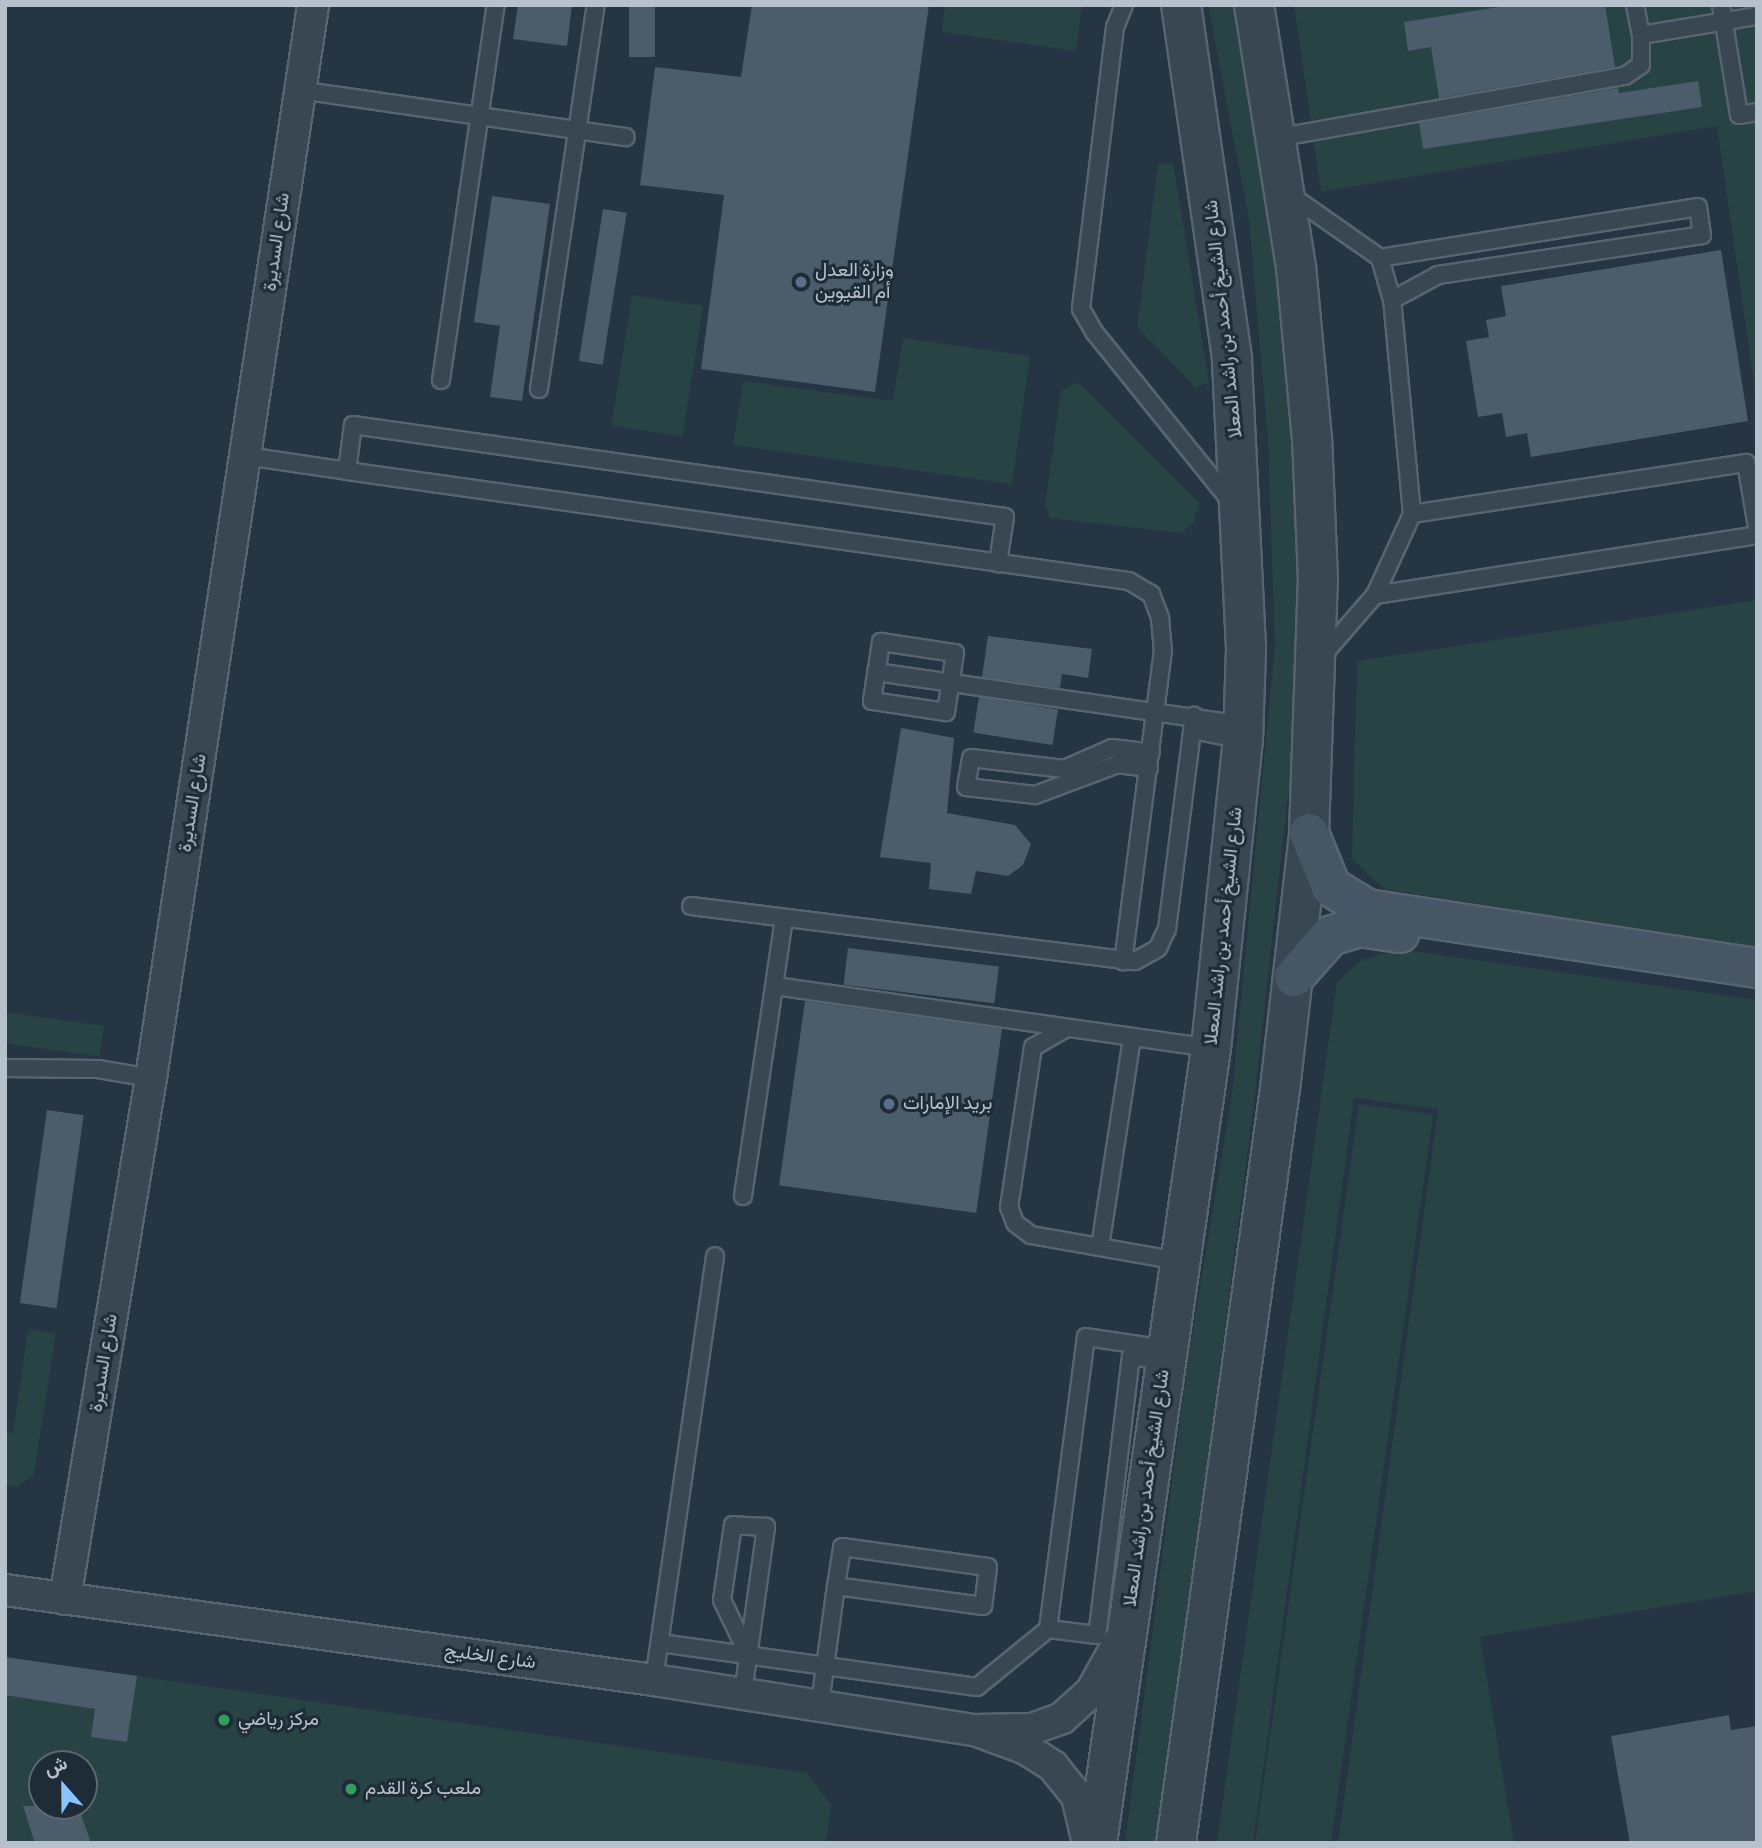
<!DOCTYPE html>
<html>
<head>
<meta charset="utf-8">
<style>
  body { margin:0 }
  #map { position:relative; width:1762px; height:1848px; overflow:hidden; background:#253543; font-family:"Source Sans 3",Vazirmatn,sans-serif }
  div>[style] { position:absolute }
  .green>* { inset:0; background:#274343; transform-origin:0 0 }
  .building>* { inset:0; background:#4b5d6b; transform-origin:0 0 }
  .roads { filter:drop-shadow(2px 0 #58646f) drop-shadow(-2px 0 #58646f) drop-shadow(0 2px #58646f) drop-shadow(0 -2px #58646f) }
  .service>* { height:16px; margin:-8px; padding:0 8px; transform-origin:8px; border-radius:8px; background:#394752 }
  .minor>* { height:30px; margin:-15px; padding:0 15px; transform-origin:15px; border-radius:15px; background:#394752 }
  .tertiary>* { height:38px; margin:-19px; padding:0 19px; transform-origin:19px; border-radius:19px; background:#394752 }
  .secondary>* { height:38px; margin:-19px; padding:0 19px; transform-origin:19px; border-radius:19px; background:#475665 }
  .dots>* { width:19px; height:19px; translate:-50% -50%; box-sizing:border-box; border:4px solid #1e2c37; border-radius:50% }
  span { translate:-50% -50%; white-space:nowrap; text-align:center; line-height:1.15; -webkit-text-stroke:6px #1e2c37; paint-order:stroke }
  .street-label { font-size:19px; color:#b7c1cc }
  .poi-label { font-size:19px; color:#b7c1cc }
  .left { translate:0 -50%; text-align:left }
  .frame { position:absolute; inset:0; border:7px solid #b7c1cc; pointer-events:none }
  .north { position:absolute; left:28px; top:1750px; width:70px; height:70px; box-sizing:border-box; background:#1e2c37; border:2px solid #5b6873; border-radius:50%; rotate:339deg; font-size:19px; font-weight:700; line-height:28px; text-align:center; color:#b7c1cc }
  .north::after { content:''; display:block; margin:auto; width:24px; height:32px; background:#8bc4fc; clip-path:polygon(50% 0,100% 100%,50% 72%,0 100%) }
</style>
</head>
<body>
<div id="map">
  <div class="green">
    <i style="clip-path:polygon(945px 5px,1082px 5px,1076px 51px,942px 32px)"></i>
    <i style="clip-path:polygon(1208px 5px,1241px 5px,1278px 225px,1299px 440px,1305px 640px,1254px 1103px,1158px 1843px,1125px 1843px,1188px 1359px,1232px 1094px,1275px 645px,1268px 441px,1249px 220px)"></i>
    <i style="clip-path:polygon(1294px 5px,1757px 5px,1757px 405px,1717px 126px,1321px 192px)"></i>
    <i style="clip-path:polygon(1173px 162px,1209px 382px,1196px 388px,1137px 327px,1158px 164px)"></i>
    <i style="left:632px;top:295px;width:72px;height:132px;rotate:9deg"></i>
    <i style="clip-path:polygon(903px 338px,1030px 356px,1012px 484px,733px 445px,743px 381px,893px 401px)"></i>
    <i style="clip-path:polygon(1078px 382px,1199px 503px,1194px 522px,1181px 533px,1050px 518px,1045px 505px,1061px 391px)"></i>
    <i style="clip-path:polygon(1757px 600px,1757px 948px,1384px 889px,1352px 859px,1357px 661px)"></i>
    <i style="clip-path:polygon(1398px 949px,1757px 1000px,1757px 1591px,1480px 1637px,1514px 1843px,1338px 1843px,1438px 1109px,1354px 1098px,1253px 1843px,1217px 1843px,1337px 982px,1360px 961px)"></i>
    <i style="left:5px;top:1012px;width:100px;height:31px;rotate:8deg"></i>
    <i style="left:1359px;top:1104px;width:75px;height:746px;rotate:8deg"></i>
    <i style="clip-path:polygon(28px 1329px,56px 1333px,34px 1474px,17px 1487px,5px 1485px,5px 1433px,13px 1433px)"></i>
    <i style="clip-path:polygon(evenodd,5px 1657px,807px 1773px,831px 1805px,826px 1843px,5px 1843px,5px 1657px,42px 1764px,84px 1764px,84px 1806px,42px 1806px,42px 1764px)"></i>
  </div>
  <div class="building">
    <i style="clip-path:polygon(518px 5px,572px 5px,567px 46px,513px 39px)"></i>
    <i style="left:629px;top:5px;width:26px;height:52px"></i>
    <i style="clip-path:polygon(752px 5px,929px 5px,875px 392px,701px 369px,724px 195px,640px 185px,655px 67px,741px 77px)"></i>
    <i style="clip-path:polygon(1511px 5px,1605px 5px,1615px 67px,1439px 98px,1431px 47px,1408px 51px,1404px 22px)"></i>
    <i style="clip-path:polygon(1698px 81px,1702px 107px,1423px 149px,1419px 123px,1618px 88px,1619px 93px)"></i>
    <i style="clip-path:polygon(492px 196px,550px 204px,522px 401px,490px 397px,500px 326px,474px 322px)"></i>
    <i style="left:603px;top:209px;width:24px;height:154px;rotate:9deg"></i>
    <i style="clip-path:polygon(1721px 250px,1748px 421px,1531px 457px,1527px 433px,1506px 437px,1502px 413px,1478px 417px,1466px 341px,1489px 337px,1486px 320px,1506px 316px,1501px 286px)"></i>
    <i style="clip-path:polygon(988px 636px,1092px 649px,1088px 678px,1062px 674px,1060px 688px,982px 677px)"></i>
    <i style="left:979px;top:697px;width:80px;height:36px;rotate:9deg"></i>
    <i style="clip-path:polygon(901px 728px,954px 738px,947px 813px,1015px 825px,1031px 844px,1023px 865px,1008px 876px,976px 871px,971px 894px,929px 889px,931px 863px,880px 857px)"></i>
    <i style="left:848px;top:948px;width:152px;height:37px;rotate:7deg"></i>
    <i style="left:805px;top:1001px;width:199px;height:186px;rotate:8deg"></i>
    <i style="left:47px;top:1110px;width:37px;height:195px;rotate:8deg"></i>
    <i style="clip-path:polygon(5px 1657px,137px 1676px,127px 1742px,91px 1737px,95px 1709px,5px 1695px)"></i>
    <i style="clip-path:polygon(1729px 1715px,1731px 1730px,1757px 1726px,1757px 1843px,1630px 1843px,1611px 1736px)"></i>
    <i style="clip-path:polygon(23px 1806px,78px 1806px,91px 1843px,35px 1843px)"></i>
  </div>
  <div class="roads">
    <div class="service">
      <i style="left:1124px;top:5px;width:24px;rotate:112deg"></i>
      <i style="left:1115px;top:27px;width:284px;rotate:96.9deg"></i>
      <i style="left:1081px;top:309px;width:28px;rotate:60deg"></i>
      <i style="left:1095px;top:333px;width:218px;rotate:51.1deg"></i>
      <i style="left:1635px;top:5px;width:31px;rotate:79deg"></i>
      <i style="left:1641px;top:35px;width:118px;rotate:-9.3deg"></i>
      <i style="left:1721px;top:5px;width:111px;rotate:80.7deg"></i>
      <i style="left:1739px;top:115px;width:18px;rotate:-9deg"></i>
      <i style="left:299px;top:90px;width:330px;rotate:8.2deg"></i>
      <i style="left:1276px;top:138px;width:354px;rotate:-10.1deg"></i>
      <i style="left:1625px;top:76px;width:19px;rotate:-35deg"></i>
      <i style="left:1641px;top:65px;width:30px;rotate:-90deg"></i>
      <i style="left:1289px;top:194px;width:111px;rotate:35.1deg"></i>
      <i style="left:1380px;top:258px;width:44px;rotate:74.1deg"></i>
      <i style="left:441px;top:380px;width:379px;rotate:-81.7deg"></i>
      <i style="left:539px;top:389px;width:388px;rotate:-81.6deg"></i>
      <i style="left:246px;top:456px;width:102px;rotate:8.4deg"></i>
      <i style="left:347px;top:471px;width:46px;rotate:-82.6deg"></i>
      <i style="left:353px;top:425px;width:658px;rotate:8.03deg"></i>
      <i style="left:1005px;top:517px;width:47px;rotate:98.7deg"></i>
      <i style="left:347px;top:471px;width:790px;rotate:8.01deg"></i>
      <i style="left:1129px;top:581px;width:26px;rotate:31deg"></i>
      <i style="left:1151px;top:594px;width:26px;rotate:69deg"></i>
      <i style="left:1160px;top:618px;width:32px;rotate:85deg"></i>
      <i style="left:1163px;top:650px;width:314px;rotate:97.3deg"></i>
      <i style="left:1412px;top:514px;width:338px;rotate:-8.7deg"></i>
      <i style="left:1746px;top:463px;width:65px;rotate:80.2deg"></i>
      <i style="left:1375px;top:595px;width:89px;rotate:-65.4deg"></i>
      <i style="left:1412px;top:514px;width:215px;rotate:-95.3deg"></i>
      <i style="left:1392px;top:300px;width:52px;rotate:-28.5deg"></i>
      <i style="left:1438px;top:275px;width:267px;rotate:-8.6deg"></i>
      <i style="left:1702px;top:235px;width:28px;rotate:-98deg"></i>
      <i style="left:1698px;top:207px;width:322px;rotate:170.9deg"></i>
      <i style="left:881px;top:642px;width:75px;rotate:8.5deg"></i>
      <i style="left:955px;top:653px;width:60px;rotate:98.7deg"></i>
      <i style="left:946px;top:712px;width:75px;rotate:-171.5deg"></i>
      <i style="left:872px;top:701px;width:60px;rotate:-81.3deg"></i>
      <i style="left:1322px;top:656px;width:81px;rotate:-49deg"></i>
      <i style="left:1375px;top:595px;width:387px;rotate:-8.9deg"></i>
      <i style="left:876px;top:672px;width:372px;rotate:8.2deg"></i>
      <i style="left:1192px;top:730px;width:52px;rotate:11.1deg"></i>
      <i style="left:1149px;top:768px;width:31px;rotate:-173deg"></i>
      <i style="left:1118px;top:764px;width:89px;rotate:159.5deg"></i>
      <i style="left:1035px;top:795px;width:69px;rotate:-173.4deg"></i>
      <i style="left:966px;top:787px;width:29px;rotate:-80deg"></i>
      <i style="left:971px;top:758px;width:94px;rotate:6.7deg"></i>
      <i style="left:1064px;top:769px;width:52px;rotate:-23.6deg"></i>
      <i style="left:1112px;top:748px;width:39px;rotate:7deg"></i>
      <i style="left:691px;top:906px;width:447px;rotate:7.1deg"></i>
      <i style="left:1135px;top:961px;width:26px;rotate:-29deg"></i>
      <i style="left:1158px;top:948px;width:21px;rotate:-65deg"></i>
      <i style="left:1167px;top:929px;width:215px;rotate:-82.8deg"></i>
      <i style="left:775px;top:986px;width:440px;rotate:8.1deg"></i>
      <i style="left:1063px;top:1030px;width:34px;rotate:150deg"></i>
      <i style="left:1033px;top:1047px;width:162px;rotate:98.5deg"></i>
      <i style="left:1009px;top:1207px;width:17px;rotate:69deg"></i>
      <i style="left:1015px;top:1223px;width:20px;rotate:37deg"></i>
      <i style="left:1031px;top:1235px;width:150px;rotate:10deg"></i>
      <i style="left:5px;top:1068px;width:93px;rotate:0.6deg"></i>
      <i style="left:98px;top:1069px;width:54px;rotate:9.6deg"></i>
      <i style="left:743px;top:1196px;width:281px;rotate:-81.6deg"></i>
      <i style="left:1100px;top:1247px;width:210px;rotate:-81.3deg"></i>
      <i style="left:1165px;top:1361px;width:34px;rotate:-172deg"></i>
      <i style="left:1131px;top:1356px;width:281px;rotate:96.9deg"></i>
      <i style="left:1097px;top:1635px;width:49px;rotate:-173deg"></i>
      <i style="left:1048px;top:1629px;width:294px;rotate:-82.6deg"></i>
      <i style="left:1086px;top:1337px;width:81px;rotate:8.5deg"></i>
      <i style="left:660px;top:1643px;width:320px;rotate:7.9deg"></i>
      <i style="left:977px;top:1687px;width:92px;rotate:-39.2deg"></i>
      <i style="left:654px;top:1680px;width:428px;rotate:-81.8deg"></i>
      <i style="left:743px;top:1693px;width:168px;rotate:-82.1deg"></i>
      <i style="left:766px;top:1527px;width:33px;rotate:-177deg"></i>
      <i style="left:733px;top:1525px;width:76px;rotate:98.3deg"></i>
      <i style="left:722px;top:1600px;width:62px;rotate:64.3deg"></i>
      <i style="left:820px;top:1704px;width:119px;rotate:-82.3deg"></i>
      <i style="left:836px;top:1586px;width:39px;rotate:-81deg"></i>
      <i style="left:842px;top:1547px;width:147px;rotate:7.8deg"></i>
      <i style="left:988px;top:1567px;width:39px;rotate:97deg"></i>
      <i style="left:983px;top:1606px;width:148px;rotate:-172.3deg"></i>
    </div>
    <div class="minor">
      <i style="left:5px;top:1590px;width:655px;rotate:7.9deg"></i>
      <i style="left:654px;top:1680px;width:325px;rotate:8.9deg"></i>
      <i style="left:65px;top:1599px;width:528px;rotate:-80.63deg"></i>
      <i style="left:151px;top:1078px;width:1085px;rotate:-81.41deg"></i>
      <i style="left:1088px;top:1843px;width:48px;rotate:-103.2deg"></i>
      <i style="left:1077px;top:1796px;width:38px;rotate:-129deg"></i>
      <i style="left:1053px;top:1766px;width:32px;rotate:-148deg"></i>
      <i style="left:1026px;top:1749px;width:54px;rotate:-159.6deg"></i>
      <i style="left:975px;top:1730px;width:57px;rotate:-1deg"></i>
      <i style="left:1032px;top:1729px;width:32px;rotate:-20deg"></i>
      <i style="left:1062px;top:1718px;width:39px;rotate:-42deg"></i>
      <i style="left:1091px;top:1692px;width:62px;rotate:-60.9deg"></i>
    </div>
    <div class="tertiary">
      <i style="left:1097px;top:1843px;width:803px;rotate:-81.84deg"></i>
      <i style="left:1211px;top:1048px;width:310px;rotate:-84.1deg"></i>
      <i style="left:1243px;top:740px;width:92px;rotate:-88.1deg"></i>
      <i style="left:1246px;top:648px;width:290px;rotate:-92.8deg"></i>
      <i style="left:1232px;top:358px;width:357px;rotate:-98.2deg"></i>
      <i style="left:1176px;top:1843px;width:761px;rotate:-82.15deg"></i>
      <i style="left:1280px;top:1089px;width:258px;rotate:-83.5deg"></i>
      <i style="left:1309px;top:833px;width:253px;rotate:-88deg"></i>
      <i style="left:1318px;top:580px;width:141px;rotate:-92.4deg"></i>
      <i style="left:1312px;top:439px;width:173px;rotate:-95.3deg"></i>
      <i style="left:1296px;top:267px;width:265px;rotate:-99.1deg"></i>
    </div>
    <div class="secondary">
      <i style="left:1309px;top:833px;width:58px;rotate:67.8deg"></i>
      <i style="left:1331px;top:887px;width:42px;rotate:31.4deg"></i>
      <i style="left:1367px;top:909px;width:394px;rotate:8.6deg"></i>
      <i style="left:1294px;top:977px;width:55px;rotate:-48.7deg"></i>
      <i style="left:1330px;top:936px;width:30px;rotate:-17deg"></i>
      <i style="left:1359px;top:927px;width:41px;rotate:8.3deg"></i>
    </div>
  </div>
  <div class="dots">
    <i style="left:801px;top:282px;background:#5c6f8a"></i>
    <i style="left:889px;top:1104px;background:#5c6f8a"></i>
    <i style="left:224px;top:1720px;background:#2e9e5b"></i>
    <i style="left:351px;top:1789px;background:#2e9e5b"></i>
  </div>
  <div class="street-label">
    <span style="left:277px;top:242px;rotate:-82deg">شارع السديرة</span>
    <span style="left:1224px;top:319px;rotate:-96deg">شارع الشيخ أحمد بن راشد المعلا</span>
    <span style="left:193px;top:803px;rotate:-81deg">شارع السديرة</span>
    <span style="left:1224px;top:926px;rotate:-84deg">شارع الشيخ أحمد بن راشد المعلا</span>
    <span style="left:104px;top:1363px;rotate:-81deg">شارع السديرة</span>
    <span style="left:1147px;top:1488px;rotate:-82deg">شارع الشيخ أحمد بن راشد المعلا</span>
    <span style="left:490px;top:1657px;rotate:8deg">شارع الخليج</span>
  </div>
  <div class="poi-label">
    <span class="left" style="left:815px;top:282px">وزارة العدل<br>أم القيوين</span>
    <span class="left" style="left:903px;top:1104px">بريد الإمارات</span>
    <span class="left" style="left:238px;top:1720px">مركز رياضي</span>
    <span class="left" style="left:365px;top:1789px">ملعب كرة القدم</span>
  </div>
  <div class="frame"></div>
  <div class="north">ش</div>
</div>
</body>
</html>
